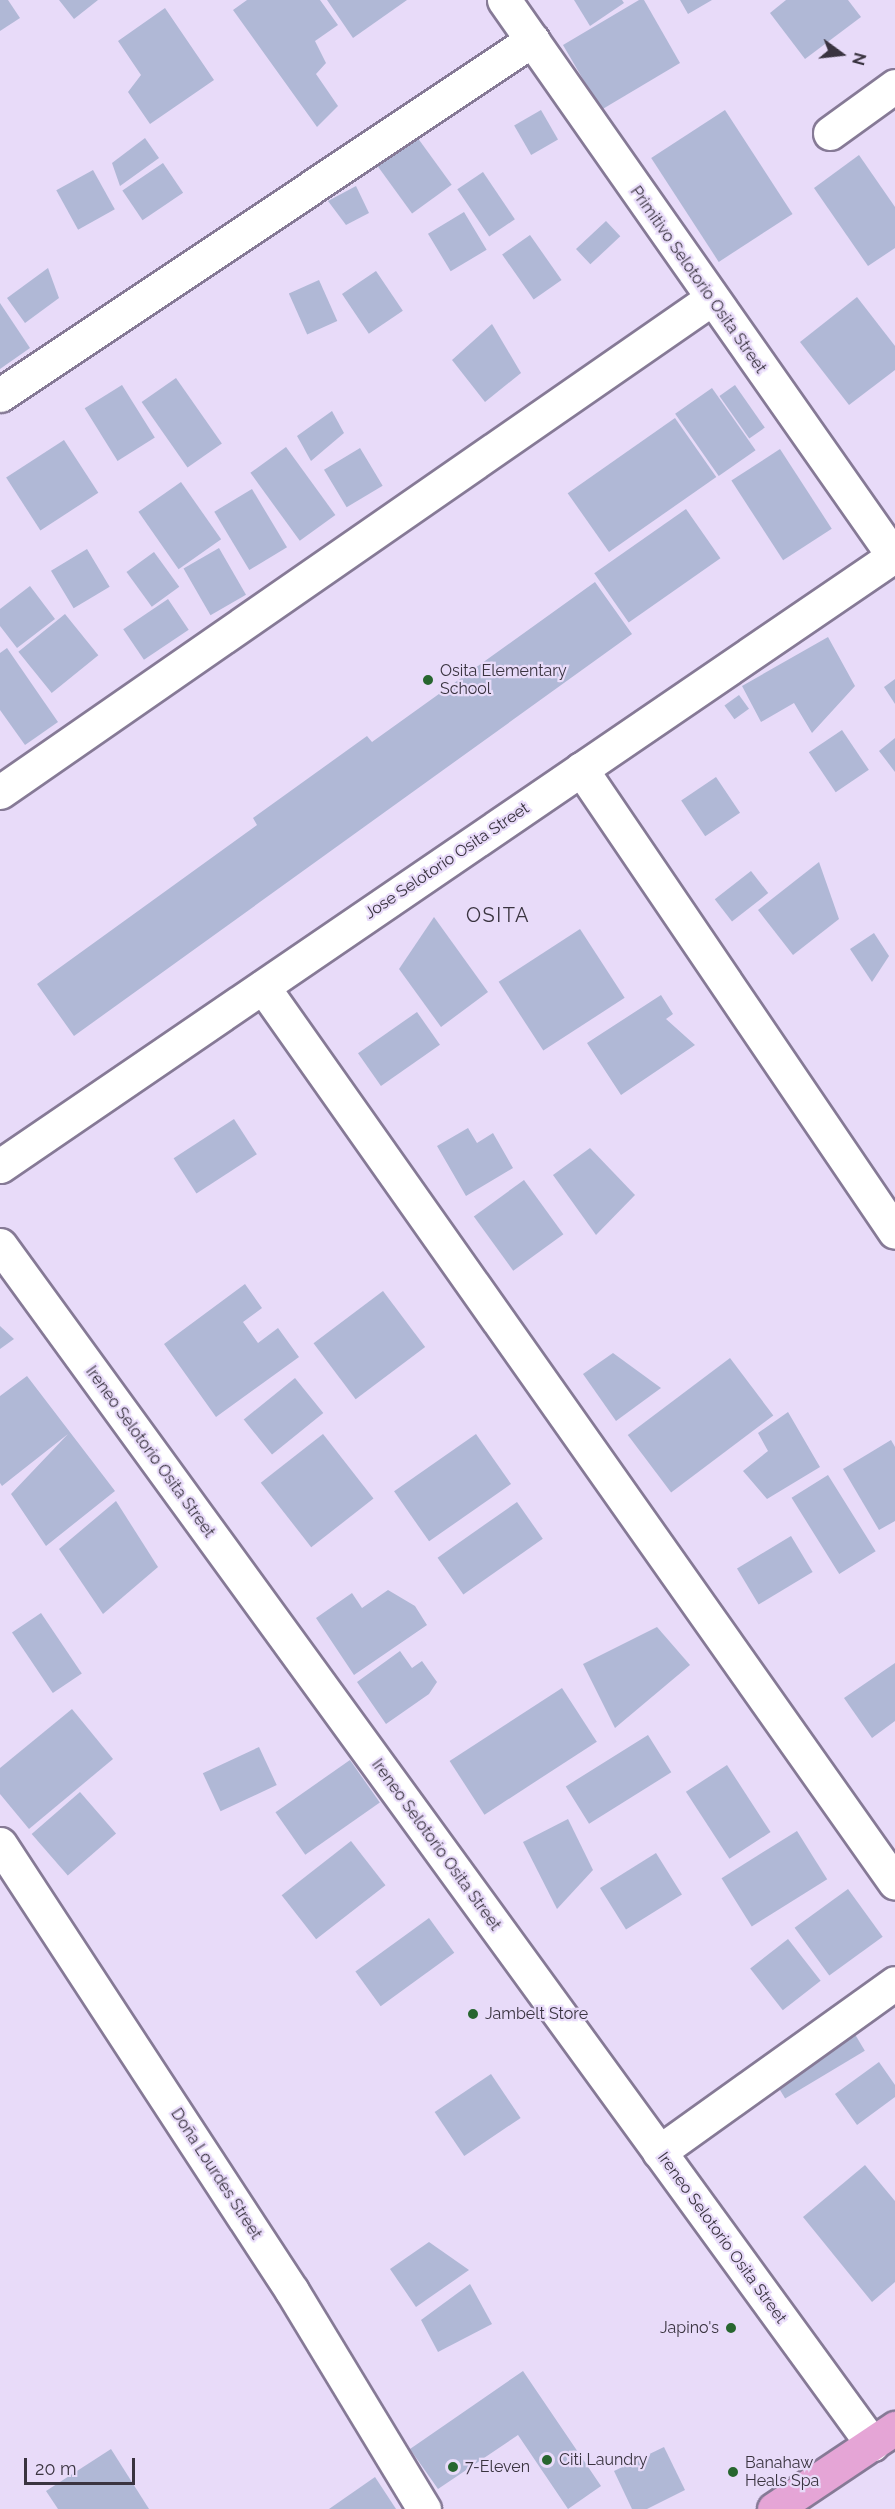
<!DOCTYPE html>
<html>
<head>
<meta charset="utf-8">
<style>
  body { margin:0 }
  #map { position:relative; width:895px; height:2509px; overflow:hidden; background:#e8dbf9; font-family:Raleway,sans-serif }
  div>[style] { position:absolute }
  .building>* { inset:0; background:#b0b8d6; transform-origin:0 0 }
  .roads { filter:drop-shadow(2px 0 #867a96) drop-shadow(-2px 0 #867a96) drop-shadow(0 2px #867a96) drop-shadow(0 -2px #867a96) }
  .minor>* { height:33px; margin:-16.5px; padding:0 16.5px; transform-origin:16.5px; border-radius:16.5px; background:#fff }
  .major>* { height:33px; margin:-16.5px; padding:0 16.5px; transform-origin:16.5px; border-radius:16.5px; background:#e5a5d6 }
  .dots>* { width:16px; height:16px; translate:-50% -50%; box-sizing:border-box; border:3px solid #e8dbf9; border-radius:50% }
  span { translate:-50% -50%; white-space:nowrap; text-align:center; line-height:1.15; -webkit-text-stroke:4.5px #e8dbf9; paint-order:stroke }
  .street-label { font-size:16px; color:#3a3440 }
  .poi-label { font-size:16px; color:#3a3440 }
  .left { translate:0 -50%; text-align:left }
  .right { translate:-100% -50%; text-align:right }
  .quarter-label { font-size:20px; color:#3a3440; letter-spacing:1.5px }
  .north { position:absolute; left:811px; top:24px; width:60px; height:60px; -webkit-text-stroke:4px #e8dbf9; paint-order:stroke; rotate:105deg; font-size:16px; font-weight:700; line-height:24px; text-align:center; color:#3a3440 }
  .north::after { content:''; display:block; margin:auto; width:21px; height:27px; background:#3a3440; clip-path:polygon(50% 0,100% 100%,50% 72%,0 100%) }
  .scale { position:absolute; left:24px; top:2458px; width:111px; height:27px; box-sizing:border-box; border:3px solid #3a3440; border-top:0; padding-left:8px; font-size:18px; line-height:21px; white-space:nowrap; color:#3a3440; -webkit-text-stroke:4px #e8dbf9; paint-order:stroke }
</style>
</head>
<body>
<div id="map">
  <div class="building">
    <i style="clip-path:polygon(0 0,8px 0,20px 18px,0 31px)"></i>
    <i style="clip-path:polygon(59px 0,98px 0,74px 19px)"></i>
    <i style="clip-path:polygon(247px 0,320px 0,338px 25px,315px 41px,326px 63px,316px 74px,338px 106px,317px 127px,233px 10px)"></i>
    <i style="clip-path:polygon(327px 0,407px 0,353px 38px)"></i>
    <i style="clip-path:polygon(574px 0,622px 0,624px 3px,590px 26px)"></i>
    <i style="clip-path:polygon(639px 0,644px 0,680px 63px,601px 110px,563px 45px)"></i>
    <i style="clip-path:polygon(680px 0,712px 0,688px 14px)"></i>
    <i style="clip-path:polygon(786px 0,848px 0,861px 17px,805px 59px,770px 13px)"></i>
    <i style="clip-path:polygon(165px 8px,214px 80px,150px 124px,128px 92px,141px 75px,118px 41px)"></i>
    <i style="left:541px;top:110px;width:34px;height:31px;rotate:60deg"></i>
    <i style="left:725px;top:110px;width:124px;height:88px;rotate:57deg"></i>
    <i style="left:417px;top:137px;width:59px;height:49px;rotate:54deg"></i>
    <i style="clip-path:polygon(145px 138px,159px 158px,120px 186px,112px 163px)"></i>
    <i style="clip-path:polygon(859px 155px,895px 207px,895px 248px,868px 266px,814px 188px)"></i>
    <i style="left:163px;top:163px;width:36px;height:49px;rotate:56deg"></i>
    <i style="left:93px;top:170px;width:45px;height:42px;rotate:61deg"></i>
    <i style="left:483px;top:172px;width:57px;height:31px;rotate:56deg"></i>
    <i style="clip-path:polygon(356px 186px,369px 213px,346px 225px,328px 201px)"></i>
    <i style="left:464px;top:212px;width:44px;height:42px;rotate:59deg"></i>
    <i style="left:606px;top:221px;width:21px;height:41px;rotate:47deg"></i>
    <i style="left:530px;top:235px;width:55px;height:34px;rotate:55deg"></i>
    <i style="clip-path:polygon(48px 268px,59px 298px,25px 323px,7px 298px)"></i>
    <i style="left:376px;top:271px;width:48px;height:41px;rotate:56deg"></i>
    <i style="left:319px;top:280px;width:45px;height:33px;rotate:66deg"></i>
    <i style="clip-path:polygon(857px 297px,895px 346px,895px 370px,849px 405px,800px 342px)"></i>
    <i style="clip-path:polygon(0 303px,30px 348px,0 369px)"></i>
    <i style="clip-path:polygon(492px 324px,521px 373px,485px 402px,452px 360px)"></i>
    <i style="left:176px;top:378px;width:80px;height:42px;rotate:55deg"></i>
    <i style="left:122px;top:385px;width:62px;height:44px;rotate:58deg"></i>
    <i style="left:735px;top:385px;width:52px;height:19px;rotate:55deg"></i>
    <i style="left:712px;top:388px;width:76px;height:45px;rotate:55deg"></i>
    <i style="clip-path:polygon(332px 411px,344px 433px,311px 461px,297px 436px)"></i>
    <i style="left:675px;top:418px;width:72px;height:131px;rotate:55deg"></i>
    <i style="left:64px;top:440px;width:63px;height:69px;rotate:57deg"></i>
    <i style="left:286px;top:447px;width:84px;height:44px;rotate:54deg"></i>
    <i style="left:360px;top:448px;width:44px;height:42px;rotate:59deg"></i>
    <i style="left:780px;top:449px;width:95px;height:58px;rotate:57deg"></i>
    <i style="left:181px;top:482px;width:70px;height:52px;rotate:55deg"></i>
    <i style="left:252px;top:489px;width:68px;height:44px;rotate:59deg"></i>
    <i style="left:686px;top:509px;width:60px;height:112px;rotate:55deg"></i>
    <i style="left:219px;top:548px;width:54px;height:41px;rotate:60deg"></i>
    <i style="left:87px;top:549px;width:44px;height:42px;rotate:59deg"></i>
    <i style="left:154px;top:552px;width:43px;height:34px;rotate:54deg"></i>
    <i style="clip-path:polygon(595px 582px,632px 634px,74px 1036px,37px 984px,257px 825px,253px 818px,367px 736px,372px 742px)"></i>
    <i style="clip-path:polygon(30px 586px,55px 619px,17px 648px,0 626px,0 609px)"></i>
    <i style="left:168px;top:599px;width:37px;height:54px;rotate:56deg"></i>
    <i style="left:65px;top:614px;width:53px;height:60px;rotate:51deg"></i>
    <i style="clip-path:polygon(828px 637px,855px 686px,812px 733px,794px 703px,761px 722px,742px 686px)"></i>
    <i style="clip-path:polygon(7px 648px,58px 722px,25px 745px,0 710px,0 653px)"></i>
    <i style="clip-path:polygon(895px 679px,895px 704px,884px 687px)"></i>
    <i style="left:739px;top:695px;width:17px;height:18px;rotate:54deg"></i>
    <i style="left:842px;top:730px;width:48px;height:40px;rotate:56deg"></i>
    <i style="clip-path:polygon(895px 738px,895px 772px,879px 751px)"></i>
    <i style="left:716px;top:777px;width:43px;height:42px;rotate:56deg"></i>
    <i style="clip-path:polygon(819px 862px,839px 919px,793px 955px,758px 910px)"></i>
    <i style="left:751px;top:871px;width:28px;height:46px;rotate:52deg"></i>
    <i style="clip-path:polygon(434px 917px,488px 992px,441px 1027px,399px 969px)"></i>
    <i style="left:580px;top:929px;width:82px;height:97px;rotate:57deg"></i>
    <i style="clip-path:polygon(874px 933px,889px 956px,872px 982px,850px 949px)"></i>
    <i style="clip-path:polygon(661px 995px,673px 1014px,666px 1019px,695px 1045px,621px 1095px,587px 1043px)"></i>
    <i style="left:417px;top:1012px;width:40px;height:72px;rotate:55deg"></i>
    <i style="left:234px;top:1119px;width:42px;height:72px;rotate:57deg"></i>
    <i style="clip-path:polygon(468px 1128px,477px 1143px,493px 1133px,513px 1168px,466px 1196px,437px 1146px)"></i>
    <i style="clip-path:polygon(590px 1148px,635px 1195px,596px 1235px,553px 1175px)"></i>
    <i style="left:524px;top:1180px;width:67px;height:62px;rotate:54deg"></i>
    <i style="clip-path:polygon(245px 1284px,262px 1308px,243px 1322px,258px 1343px,278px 1328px,299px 1357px,216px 1417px,164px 1344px)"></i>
    <i style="left:383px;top:1291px;width:70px;height:87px;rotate:53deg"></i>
    <i style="clip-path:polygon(0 1326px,14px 1339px,0 1349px)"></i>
    <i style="clip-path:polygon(613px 1353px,661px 1388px,616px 1421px,583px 1374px)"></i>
    <i style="left:730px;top:1358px;width:72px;height:128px;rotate:53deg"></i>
    <i style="clip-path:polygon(27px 1376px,115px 1491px,46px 1546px,11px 1494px,68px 1434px,2px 1486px,0 1483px,0 1396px)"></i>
    <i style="left:295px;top:1378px;width:45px;height:66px;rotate:51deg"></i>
    <i style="clip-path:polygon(788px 1412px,820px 1467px,767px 1499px,743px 1471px,768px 1451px,758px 1433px)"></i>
    <i style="left:323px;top:1434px;width:82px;height:79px;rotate:52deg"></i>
    <i style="left:476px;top:1434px;width:61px;height:100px;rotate:55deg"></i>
    <i style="clip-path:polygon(891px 1440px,895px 1447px,895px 1521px,879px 1530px,843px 1469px)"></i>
    <i style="left:828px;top:1475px;width:90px;height:43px;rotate:58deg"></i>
    <i style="clip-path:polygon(116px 1501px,158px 1567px,103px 1614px,59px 1549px)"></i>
    <i style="left:517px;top:1502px;width:45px;height:97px;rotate:55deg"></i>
    <i style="left:791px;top:1536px;width:42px;height:63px;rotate:59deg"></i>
    <i style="clip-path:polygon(388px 1590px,415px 1606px,427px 1625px,354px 1675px,316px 1618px,352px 1593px,362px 1608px)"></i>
    <i style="left:41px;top:1613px;width:73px;height:35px;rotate:56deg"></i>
    <i style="clip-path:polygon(657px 1627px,690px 1665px,615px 1728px,583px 1664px)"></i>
    <i style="clip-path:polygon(400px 1651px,412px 1668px,422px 1661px,437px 1682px,429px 1694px,386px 1724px,357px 1682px)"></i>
    <i style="clip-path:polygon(895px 1663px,895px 1721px,872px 1738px,844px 1698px)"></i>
    <i style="left:562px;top:1688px;width:64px;height:134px;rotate:57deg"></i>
    <i style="clip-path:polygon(72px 1709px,113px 1759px,29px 1829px,0 1794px,0 1768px)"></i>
    <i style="left:648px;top:1735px;width:44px;height:97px;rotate:58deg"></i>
    <i style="left:259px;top:1747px;width:42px;height:62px;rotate:65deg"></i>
    <i style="left:350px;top:1760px;width:52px;height:91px;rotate:55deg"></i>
    <i style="left:727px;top:1765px;width:80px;height:49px;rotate:57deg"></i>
    <i style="left:80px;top:1792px;width:55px;height:64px;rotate:49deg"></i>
    <i style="clip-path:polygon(568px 1819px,593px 1870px,557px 1909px,523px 1842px)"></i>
    <i style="left:797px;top:1831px;width:57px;height:89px;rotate:58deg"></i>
    <i style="left:351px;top:1841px;width:56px;height:88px;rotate:52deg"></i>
    <i style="left:656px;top:1853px;width:49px;height:66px;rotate:58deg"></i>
    <i style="left:848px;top:1889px;width:59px;height:66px;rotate:54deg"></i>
    <i style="left:429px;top:1918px;width:43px;height:91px;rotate:54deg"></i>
    <i style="left:788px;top:1939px;width:53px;height:48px;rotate:52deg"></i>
    <i style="left:853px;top:2031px;width:23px;height:93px;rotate:59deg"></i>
    <i style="clip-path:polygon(879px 2062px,895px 2085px,895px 2097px,857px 2125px,835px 2094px)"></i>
    <i style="left:491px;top:2074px;width:53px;height:68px;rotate:56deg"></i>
    <i style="clip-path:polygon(865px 2165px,895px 2201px,895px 2282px,872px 2302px,803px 2217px)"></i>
    <i style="clip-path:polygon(429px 2242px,469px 2270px,416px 2307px,390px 2269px)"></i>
    <i style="clip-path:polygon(470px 2284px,492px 2324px,438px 2352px,421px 2320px)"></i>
    <i style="clip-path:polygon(523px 2371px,601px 2486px,568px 2509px,518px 2435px,438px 2489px,410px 2449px)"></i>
    <i style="clip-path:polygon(664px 2447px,685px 2490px,647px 2509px,632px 2509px,614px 2471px)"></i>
    <i style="clip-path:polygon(111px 2449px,149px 2509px,58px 2509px,46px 2491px)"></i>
    <i style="clip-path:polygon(375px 2477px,396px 2509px,329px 2509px)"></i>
  </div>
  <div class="roads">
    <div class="minor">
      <i style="left:504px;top:0;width:681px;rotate:54.98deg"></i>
      <i style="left:830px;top:133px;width:80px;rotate:-35.9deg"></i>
      <i style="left:0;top:395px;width:640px;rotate:-33.71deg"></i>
      <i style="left:581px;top:769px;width:559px;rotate:55.86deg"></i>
      <i style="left:0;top:792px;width:865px;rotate:-34.74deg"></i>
      <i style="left:263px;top:987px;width:1096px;rotate:54.8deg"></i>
      <i style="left:0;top:1166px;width:1084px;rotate:-34.32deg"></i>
      <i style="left:0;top:1245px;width:1483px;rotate:53.97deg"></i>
      <i style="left:0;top:1844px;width:534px;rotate:56.85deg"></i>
      <i style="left:292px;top:2291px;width:255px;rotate:58.8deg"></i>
      <i style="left:659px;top:2152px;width:290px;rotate:-35.6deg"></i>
    </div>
    <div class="major">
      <i style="left:774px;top:2509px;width:146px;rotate:-33.8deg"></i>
    </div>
  </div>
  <div class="dots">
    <i style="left:428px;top:680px;background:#27662f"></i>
    <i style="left:473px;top:2014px;background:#27662f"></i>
    <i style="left:731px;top:2328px;background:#27662f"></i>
    <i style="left:547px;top:2460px;background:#27662f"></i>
    <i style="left:453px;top:2467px;background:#27662f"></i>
    <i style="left:733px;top:2472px;background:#27662f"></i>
  </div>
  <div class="street-label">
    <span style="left:698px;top:280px;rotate:55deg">Primitivo Selotorio Osita Street</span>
    <span style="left:447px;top:861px;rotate:-34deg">Jose Selotorio Osita Street</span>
    <span style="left:150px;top:1452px;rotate:54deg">Ireneo Selotorio Osita Street</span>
    <span style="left:436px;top:1845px;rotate:54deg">Ireneo Selotorio Osita Street</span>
    <span style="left:216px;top:2174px;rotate:57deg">Doña Lourdes Street</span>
    <span style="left:722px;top:2238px;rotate:54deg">Ireneo Selotorio Osita Street</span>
  </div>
  <div class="poi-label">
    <span class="left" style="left:440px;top:680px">Osita Elementary<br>School</span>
    <span class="left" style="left:485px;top:2014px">Jambelt Store</span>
    <span class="right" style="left:719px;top:2328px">Japino's</span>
    <span class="left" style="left:559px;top:2460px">Citi Laundry</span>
    <span class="left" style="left:745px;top:2472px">Banahaw<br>Heals Spa</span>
    <span class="left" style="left:465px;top:2467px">7-Eleven</span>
  </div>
  <div class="quarter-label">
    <span style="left:498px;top:915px">OSITA</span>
  </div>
  <div class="north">N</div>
  <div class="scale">20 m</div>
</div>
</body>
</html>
